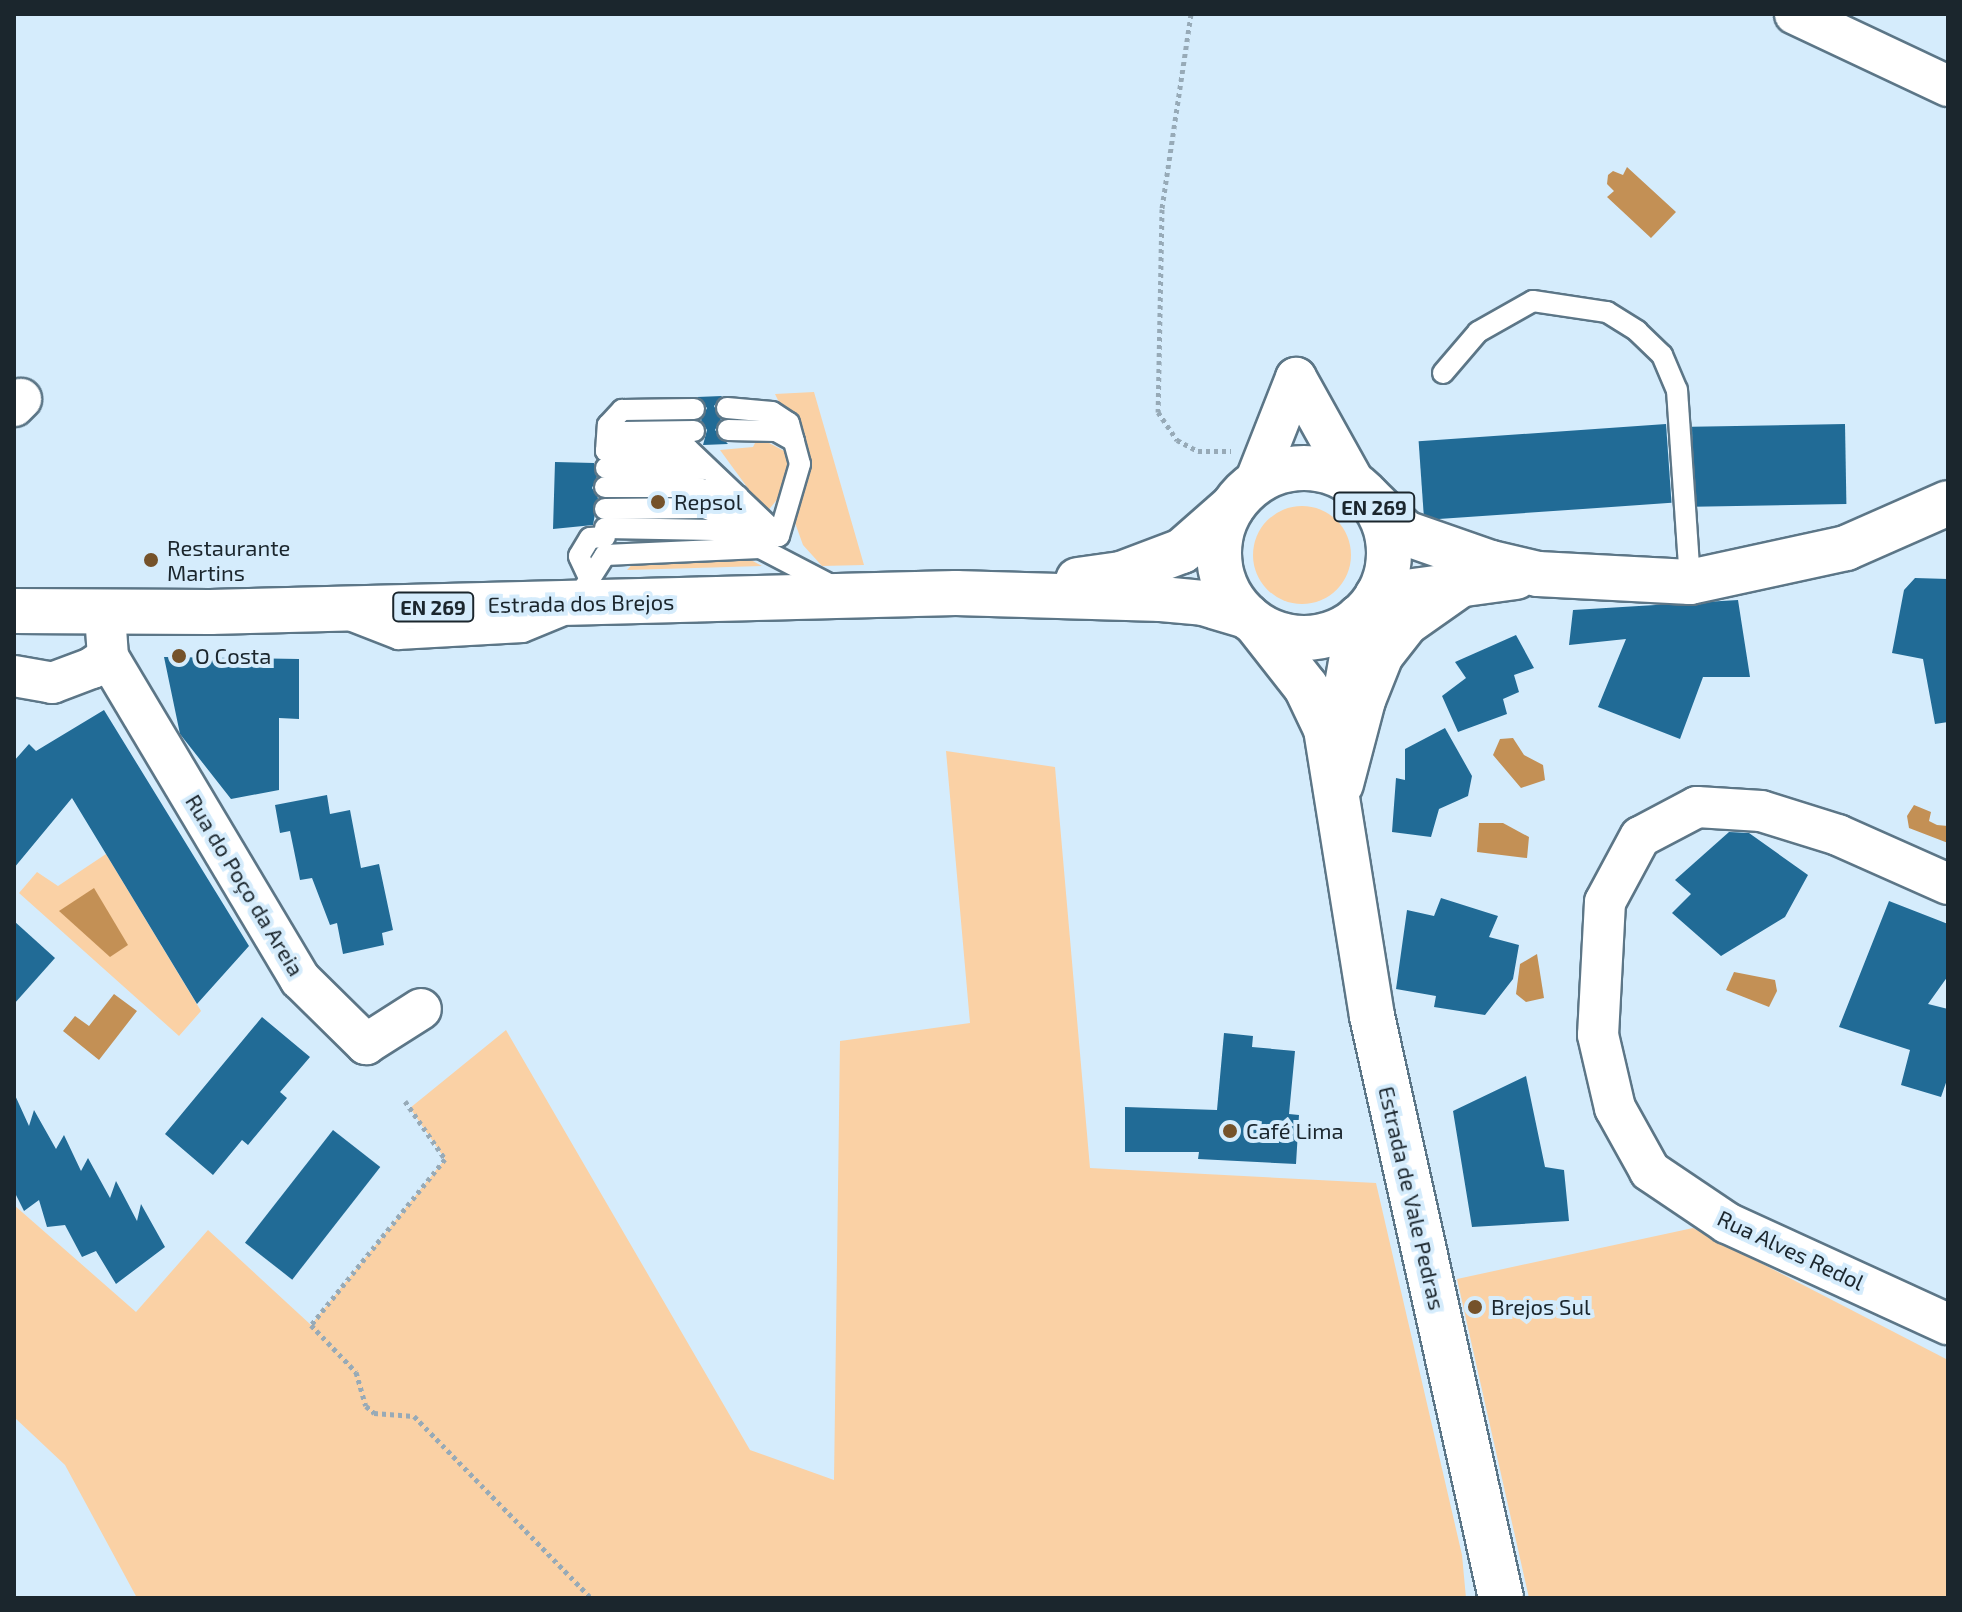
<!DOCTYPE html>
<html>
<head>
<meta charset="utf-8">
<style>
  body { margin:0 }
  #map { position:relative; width:1962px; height:1612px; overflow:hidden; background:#d5ecfc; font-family:"Exo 2",sans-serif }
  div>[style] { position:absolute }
  .green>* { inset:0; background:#fad1a5 }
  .round { border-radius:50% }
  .water>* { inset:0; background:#c39055 }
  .building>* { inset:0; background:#216b96; transform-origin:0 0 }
  .path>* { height:5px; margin-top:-2.5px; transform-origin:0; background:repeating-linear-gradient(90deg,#97aab7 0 4px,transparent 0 8px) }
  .roads { filter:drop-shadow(2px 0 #5c7687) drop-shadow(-2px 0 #5c7687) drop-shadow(0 2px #5c7687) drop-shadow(0 -2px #5c7687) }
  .service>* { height:20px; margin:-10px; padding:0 10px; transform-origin:10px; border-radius:10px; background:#fff }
  .minor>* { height:40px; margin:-20px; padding:0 20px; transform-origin:20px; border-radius:20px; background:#fff }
  .secondary>* { height:44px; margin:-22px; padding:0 22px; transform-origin:22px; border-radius:22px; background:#fff }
  .primary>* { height:44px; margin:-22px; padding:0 22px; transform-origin:22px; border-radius:22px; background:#fff }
  .primary>.ring { margin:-22px; padding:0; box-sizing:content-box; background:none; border:44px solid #fff; border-radius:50% }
  .dots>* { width:22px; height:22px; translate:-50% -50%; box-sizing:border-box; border:4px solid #d5ecfc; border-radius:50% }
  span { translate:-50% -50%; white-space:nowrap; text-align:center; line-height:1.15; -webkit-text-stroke:8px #d5ecfc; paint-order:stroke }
  .shield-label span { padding:2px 6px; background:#d5ecfc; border:2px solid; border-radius:6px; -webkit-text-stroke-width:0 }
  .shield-label { font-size:20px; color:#1b262d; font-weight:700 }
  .poi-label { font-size:22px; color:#1b262d }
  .left { translate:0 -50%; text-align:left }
  .street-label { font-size:22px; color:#1b262d }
  .frame { position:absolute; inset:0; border:16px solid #1b262d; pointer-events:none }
</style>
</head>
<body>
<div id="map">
  <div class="green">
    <i style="clip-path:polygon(814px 392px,864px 565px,822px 566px,803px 545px,794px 520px,811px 467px,775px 394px)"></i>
    <i style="clip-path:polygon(758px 437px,786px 452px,791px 466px,790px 484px,766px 513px,720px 450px,753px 447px)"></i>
    <i class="round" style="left:1253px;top:506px;width:98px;height:98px"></i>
    <i style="clip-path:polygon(738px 553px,762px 566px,627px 570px,640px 556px)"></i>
    <i style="clip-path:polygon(946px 751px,1055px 767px,1090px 1168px,1376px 1183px,1462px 1555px,1466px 1598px,137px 1598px,65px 1465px,14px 1417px,14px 1205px,136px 1312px,208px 1230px,311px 1325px,445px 1159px,410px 1108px,506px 1030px,750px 1450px,834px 1480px,840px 1041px,970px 1023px)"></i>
    <i style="clip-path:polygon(106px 854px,201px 1011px,179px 1036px,19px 893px,37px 872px,58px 886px)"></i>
    <i style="clip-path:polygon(1693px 1228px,1948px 1360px,1948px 1598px,1529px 1598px,1457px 1279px)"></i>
  </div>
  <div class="water">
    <i style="clip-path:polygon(1627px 167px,1676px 212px,1651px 238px,1607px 197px,1614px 191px,1607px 184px,1608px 175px,1613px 171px,1623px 175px)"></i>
    <i style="clip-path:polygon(1513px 738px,1524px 755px,1543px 765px,1545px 780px,1521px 788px,1493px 755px,1500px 739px)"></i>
    <i style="clip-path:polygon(1914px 805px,1931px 812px,1929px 821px,1937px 825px,1948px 826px,1948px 843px,1909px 828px,1907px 816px)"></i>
    <i style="clip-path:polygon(1479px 823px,1503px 823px,1529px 837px,1527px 858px,1477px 852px)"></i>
    <i style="clip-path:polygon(94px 888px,128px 945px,110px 957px,59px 911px)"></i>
    <i style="clip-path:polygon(1537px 954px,1544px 998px,1526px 1002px,1516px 994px,1520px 964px)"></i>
    <i style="clip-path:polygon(1734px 972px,1775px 980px,1777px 991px,1769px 1007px,1726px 990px)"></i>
    <i style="clip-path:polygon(114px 994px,137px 1011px,99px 1060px,63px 1031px,75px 1016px,89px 1026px)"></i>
  </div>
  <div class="building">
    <i style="clip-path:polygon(722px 396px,714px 406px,721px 419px,715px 430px,728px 444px,703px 445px,707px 430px,701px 420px,707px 408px,697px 397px)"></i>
    <i style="left:1666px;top:424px;width:79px;height:248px;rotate:86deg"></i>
    <i style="left:1845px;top:424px;width:80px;height:153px;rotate:89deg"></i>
    <i style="clip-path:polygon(555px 462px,594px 463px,597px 477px,592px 488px,598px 498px,593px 525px,553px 529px)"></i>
    <i style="clip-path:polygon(1915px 578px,1948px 579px,1948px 722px,1935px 724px,1923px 659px,1892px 653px,1904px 590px)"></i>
    <i style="clip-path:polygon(1738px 600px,1750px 677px,1703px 677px,1680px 739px,1598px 707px,1626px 639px,1569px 645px,1573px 610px)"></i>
    <i style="clip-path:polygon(1516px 635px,1534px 668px,1514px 675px,1519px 692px,1503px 699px,1507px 714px,1458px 732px,1442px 696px,1466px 678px,1455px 662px)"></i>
    <i style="clip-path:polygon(164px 657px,299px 659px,299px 719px,279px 718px,279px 790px,231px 799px,180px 734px)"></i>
    <i style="clip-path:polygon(104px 710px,249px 946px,197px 1004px,72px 798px,14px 868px,14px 761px,29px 744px,36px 751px)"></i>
    <i style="clip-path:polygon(1445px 728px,1472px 776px,1468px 796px,1439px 809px,1431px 837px,1392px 832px,1396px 778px,1405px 780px,1405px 749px)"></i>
    <i style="clip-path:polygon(327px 795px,330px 814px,350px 810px,361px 868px,379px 864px,393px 930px,382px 933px,384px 945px,343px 954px,337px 923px,330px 925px,312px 878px,300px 880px,290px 831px,280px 833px,275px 805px)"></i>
    <i style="clip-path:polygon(1729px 832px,1749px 833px,1808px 875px,1785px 917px,1721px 956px,1672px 913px,1691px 894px,1675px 880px)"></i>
    <i style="clip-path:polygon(1441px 898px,1498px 916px,1489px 937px,1519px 945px,1513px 979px,1485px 1015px,1434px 1007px,1436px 996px,1396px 989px,1407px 910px,1434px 916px)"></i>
    <i style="clip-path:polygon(1889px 901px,1948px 924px,1948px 976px,1928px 1004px,1948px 1009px,1948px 1077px,1941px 1097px,1901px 1085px,1910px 1050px,1839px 1027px)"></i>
    <i style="clip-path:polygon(14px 921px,55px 958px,14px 1004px)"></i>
    <i style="clip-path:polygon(262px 1017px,310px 1057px,280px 1092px,287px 1098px,248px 1145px,242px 1140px,213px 1175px,165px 1134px)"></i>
    <i style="clip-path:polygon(1224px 1033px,1253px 1036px,1252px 1047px,1295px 1051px,1289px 1114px,1299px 1115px,1296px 1164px,1198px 1159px,1199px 1152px,1125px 1152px,1125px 1107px,1217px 1110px)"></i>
    <i style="clip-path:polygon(1526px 1076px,1545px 1167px,1564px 1170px,1569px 1221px,1472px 1227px,1453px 1111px)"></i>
    <i style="clip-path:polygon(14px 1093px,29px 1126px,34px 1110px,56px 1149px,64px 1135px,81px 1171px,88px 1158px,110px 1198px,116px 1181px,137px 1221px,141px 1204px,165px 1247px,116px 1284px,96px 1251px,82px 1257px,65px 1225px,47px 1227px,39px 1200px,24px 1211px,14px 1191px)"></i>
    <i style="left:333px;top:1130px;width:60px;height:143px;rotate:38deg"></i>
  </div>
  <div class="path">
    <i style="left:1191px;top:14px;width:197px;rotate:98.5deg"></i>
    <i style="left:1162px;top:209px;width:203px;rotate:91.1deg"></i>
    <i style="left:1158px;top:412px;width:34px;rotate:56deg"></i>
    <i style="left:1177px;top:440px;width:24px;rotate:28deg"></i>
    <i style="left:1198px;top:451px;width:33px"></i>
    <i style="left:405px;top:1101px;width:70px;rotate:55.4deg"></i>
    <i style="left:445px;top:1159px;width:213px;rotate:128.9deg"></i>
    <i style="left:311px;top:1325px;width:65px;rotate:46.2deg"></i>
    <i style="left:356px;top:1372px;width:35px;rotate:74deg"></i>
    <i style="left:366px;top:1406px;width:11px;rotate:41deg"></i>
    <i style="left:374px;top:1413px;width:40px;rotate:4.3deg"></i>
    <i style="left:414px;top:1416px;width:254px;rotate:45.8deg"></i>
  </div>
  <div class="roads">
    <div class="service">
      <i style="left:1443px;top:373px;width:54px;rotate:-49.5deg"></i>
      <i style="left:1478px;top:332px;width:63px;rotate:-29.4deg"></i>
      <i style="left:1533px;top:301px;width:75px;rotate:8.5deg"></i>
      <i style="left:1607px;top:312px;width:36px;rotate:32deg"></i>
      <i style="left:1637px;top:331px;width:35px;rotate:44deg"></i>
      <i style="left:1662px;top:355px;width:38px;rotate:67deg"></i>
      <i style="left:1677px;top:390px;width:192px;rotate:86.1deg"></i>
      <i style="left:727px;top:408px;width:45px;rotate:5.1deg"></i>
      <i style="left:772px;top:412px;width:20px;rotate:33deg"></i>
      <i style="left:789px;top:423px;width:16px;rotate:75deg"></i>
      <i style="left:606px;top:451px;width:82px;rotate:-1.4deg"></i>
      <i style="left:688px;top:449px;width:117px;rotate:43.6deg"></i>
      <i style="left:606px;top:451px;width:26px;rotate:-86deg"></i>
      <i style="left:608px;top:425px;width:21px;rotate:-47deg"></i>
      <i style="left:622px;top:410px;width:72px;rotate:-0.8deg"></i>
      <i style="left:606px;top:451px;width:26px;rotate:-47deg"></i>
      <i style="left:624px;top:432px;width:70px;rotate:-0.8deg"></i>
      <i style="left:606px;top:468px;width:100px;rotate:0.6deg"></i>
      <i style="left:605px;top:487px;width:87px"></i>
      <i style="left:692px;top:487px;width:47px;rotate:11.1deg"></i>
      <i style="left:605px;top:509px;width:99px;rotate:-0.6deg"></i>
      <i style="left:704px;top:508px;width:80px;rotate:20.5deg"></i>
      <i style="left:779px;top:536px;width:75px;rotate:-73.7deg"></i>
      <i style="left:800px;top:464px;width:24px;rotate:-105deg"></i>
      <i style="left:794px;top:441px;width:21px;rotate:-151deg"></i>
      <i style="left:776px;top:431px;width:48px;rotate:-178.8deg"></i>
      <i style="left:605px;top:528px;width:109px;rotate:1.1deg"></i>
      <i style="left:714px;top:530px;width:41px;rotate:21.5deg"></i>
      <i style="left:590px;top:580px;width:26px;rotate:-115deg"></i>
      <i style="left:579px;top:556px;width:21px;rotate:-59deg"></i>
      <i style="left:590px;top:538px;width:15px;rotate:-4deg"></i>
      <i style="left:575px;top:602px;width:56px;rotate:-57.4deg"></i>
      <i style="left:605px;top:555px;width:155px;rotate:-2.6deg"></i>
      <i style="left:760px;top:548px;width:85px;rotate:27.5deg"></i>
      <i style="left:349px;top:620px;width:53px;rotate:21.2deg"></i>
      <i style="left:398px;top:639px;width:125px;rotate:-3.2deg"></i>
      <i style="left:523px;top:632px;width:42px;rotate:-22.3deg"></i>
    </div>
    <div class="minor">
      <i style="left:1795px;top:14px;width:169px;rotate:25.2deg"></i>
      <i style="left:1296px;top:378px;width:119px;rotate:60.9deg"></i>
      <i style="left:14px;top:406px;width:10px;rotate:-45deg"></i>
      <i style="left:1255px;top:482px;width:112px;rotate:-68.5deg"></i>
      <i style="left:108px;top:657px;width:375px;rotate:59.2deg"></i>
      <i style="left:300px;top:979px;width:93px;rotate:44.6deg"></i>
      <i style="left:366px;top:1044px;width:65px;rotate:-32.5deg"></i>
      <i style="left:14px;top:676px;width:39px;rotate:10deg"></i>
      <i style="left:52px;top:683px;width:43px;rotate:-20.6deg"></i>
      <i style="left:92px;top:668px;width:19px;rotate:-35deg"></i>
      <i style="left:108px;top:657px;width:27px;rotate:-94deg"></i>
      <i style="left:1948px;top:884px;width:120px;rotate:-156deg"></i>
      <i style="left:1838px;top:835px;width:81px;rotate:-162.7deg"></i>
      <i style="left:1761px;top:811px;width:64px;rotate:-176.4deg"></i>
      <i style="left:1697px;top:807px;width:64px;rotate:152.2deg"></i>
      <i style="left:1640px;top:837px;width:74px;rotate:118.3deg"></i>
      <i style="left:1605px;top:902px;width:133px;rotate:93deg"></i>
      <i style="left:1598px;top:1035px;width:75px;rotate:76.9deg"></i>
      <i style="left:1615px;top:1108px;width:72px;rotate:60.9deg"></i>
      <i style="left:1650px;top:1171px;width:93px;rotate:34deg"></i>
      <i style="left:1727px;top:1223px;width:243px;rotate:24.6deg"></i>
    </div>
    <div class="secondary">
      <i style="left:1258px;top:626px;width:78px;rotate:51.8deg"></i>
      <i style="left:1306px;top:687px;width:47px;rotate:64.5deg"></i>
      <i style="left:1326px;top:729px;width:291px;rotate:80.9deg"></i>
      <i style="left:1372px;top:1016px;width:596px;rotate:77.5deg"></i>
      <i style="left:1345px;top:696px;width:80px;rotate:-80deg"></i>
      <i style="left:1341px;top:784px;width:87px;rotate:-75.3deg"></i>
      <i style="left:1363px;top:700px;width:48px;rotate:-68.2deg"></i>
      <i style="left:1381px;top:655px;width:41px;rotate:-52deg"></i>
      <i style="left:1406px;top:623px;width:66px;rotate:-35.1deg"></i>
    </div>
    <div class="primary">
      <i class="ring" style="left:1219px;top:468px;width:126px;height:126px"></i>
      <i style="left:1367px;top:496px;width:53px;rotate:44.2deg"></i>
      <i style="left:1405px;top:533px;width:91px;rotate:19.2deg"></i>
      <i style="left:1491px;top:563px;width:48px;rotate:13.2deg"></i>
      <i style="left:1538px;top:574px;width:152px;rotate:3deg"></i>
      <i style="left:1690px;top:582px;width:160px;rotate:-12.3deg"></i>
      <i style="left:1846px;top:548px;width:111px;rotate:-23.8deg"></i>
      <i style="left:1078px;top:580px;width:43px;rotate:-7.9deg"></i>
      <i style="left:1121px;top:574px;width:65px;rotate:-20.7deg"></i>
      <i style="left:1182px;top:551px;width:67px;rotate:-41.3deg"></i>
      <i style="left:1377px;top:596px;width:140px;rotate:-7.8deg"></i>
      <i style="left:14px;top:611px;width:196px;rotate:0.3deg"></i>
      <i style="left:210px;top:612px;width:746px;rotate:-1.46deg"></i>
      <i style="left:956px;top:593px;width:205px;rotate:1.7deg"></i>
      <i style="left:1161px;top:599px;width:42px;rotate:5.4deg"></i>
      <i style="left:1203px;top:603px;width:46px;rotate:16.5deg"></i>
    </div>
  </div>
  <div class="dots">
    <i style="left:658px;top:502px;background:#75522a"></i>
    <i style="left:151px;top:560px;background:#75522a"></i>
    <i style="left:179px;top:656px;background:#75522a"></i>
    <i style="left:1230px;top:1131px;background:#75522a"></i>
    <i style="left:1475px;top:1307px;background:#75522a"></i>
  </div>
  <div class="shield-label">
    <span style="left:1374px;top:507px">EN 269</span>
    <span style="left:433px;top:607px">EN 269</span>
  </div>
  <div class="poi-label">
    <span class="left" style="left:674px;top:502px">Repsol</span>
    <span class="left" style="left:167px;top:560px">Restaurante<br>Martins</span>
    <span class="left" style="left:195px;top:656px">O Costa</span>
    <span class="left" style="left:1246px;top:1131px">Café Lima</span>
    <span class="left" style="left:1491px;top:1307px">Brejos Sul</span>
  </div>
  <div class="street-label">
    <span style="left:581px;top:603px;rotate:-1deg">Estrada dos Brejos</span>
    <span style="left:245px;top:885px;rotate:59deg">Rua do Poço da Areia</span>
    <span style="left:1412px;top:1198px;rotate:77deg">Estrada de Vale Pedras</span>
    <span style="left:1791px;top:1250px;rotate:25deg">Rua Alves Redol</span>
  </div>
  <div class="frame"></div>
</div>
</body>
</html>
